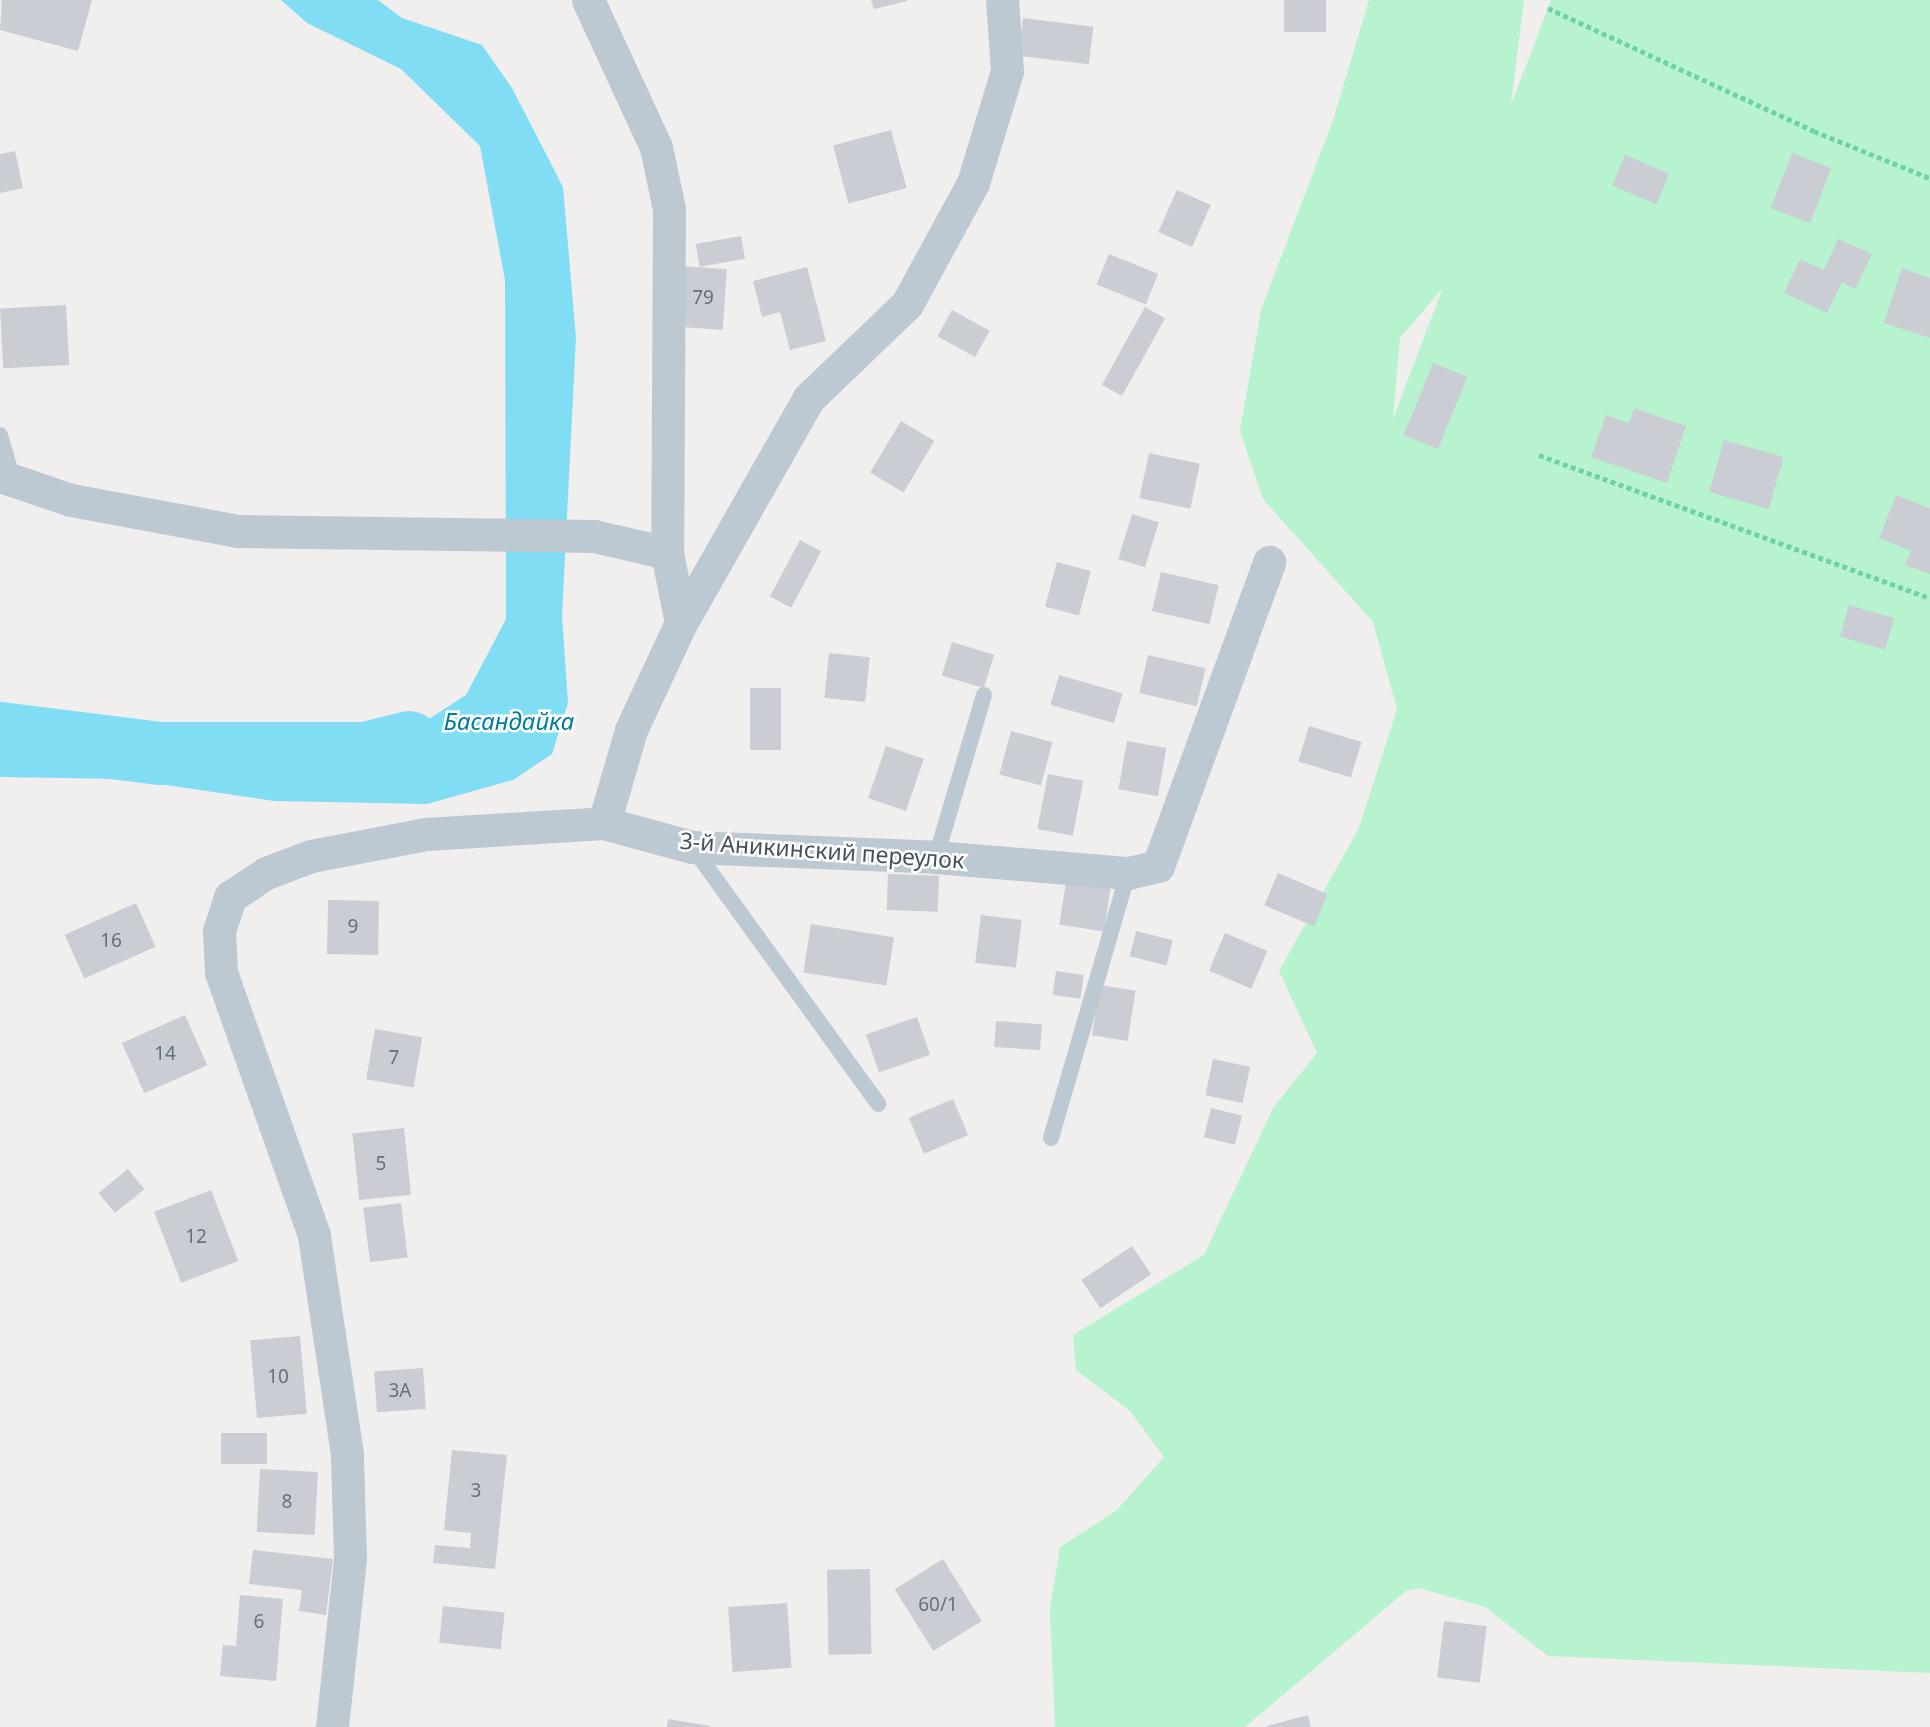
<!DOCTYPE html>
<html>
<head>
<meta charset="utf-8">
<style>
  body { margin:0 }
  #map { position:relative; width:1930px; height:1727px; overflow:hidden; background:#f1eeee; font-family:"Noto Sans",sans-serif }
  div>[style] { position:absolute }
  .green>* { inset:0; background:#b8f3cf }
  .water>* { inset:0; background:#81ddf4 }
  .river>* { height:63px; margin:-31.5px; padding:0 31.5px; transform-origin:31.5px; border-radius:31.5px; background:#81ddf4 }
  .building>* { inset:0; background:#cacdd4; transform-origin:0 0 }
  .path>* { height:4.5px; margin-top:-2.25px; transform-origin:0; background:repeating-linear-gradient(90deg,#6dd4a1 0 5px,transparent 0 8.5px) }
  .lane>* { height:16px; margin:-8px; padding:0 8px; transform-origin:8px; border-radius:8px; background:#bdc9d2 }
  .street>* { height:33px; margin:-16.5px; padding:0 16.5px; transform-origin:16.5px; border-radius:16.5px; background:#bdc9d2 }
  span { translate:-50% -50%; white-space:nowrap; text-align:center; line-height:1.15; -webkit-text-stroke:5px #fff; paint-order:stroke }
  .number-label { font-size:19px; color:#66717c }
  .number-label span { -webkit-text-stroke-width:0 }
  .street-label { font-size:23px; color:#45525e }
  .water-label { font-size:24px; color:#037d9c; font-style:italic }
</style>
</head>
<body>
<div id="map">
  <div class="green">
    <i style="clip-path:polygon(evenodd,1369px 0,1524px 0,1511px 105px,1551px 0,1930px 0,1930px 1673px,1548px 1656px,1485px 1607px,1419px 1588px,1406px 1591px,1245px 1727px,1055px 1727px,1050px 1609px,1060px 1547px,1117px 1510px,1164px 1457px,1130px 1411px,1076px 1370px,1073px 1335px,1204px 1255px,1273px 1108px,1317px 1053px,1279px 971px,1359px 828px,1397px 709px,1373px 622px,1263px 499px,1240px 431px,1261px 310px,1333px 120px,1369px 0,1442px 289px,1442px 290px,1393px 419px,1400px 338px,1442px 289px)"></i>
  </div>
  <div class="water">
    <i style="clip-path:polygon(281px 0,378px 0,402px 18px,482px 45px,512px 88px,563px 187px,576px 338px,562px 616px,568px 703px,552px 754px,513px 780px,427px 804px,274px 801px,125px 779px,0 777px,0 715px,62px 731px,287px 760px,396px 740px,466px 695px,506px 619px,505px 280px,480px 146px,401px 69px,307px 23px)"></i>
  </div>
  <div class="river">
    <i style="left:0;top:733px;width:161px;rotate:7.1deg"></i>
    <i style="left:160px;top:753px;width:205px"></i>
    <i style="left:365px;top:753px;width:45px;rotate:-14deg"></i>
  </div>
  <div class="building">
    <i style="clip-path:polygon(2px 0,92px 0,78px 51px,0 30px)"></i>
    <i style="clip-path:polygon(871px 0,907px 0,907px 1px,874px 9px)"></i>
    <i style="left:1284px;top:0;width:42px;height:32px"></i>
    <i style="left:1023px;top:18px;width:71px;height:38px;rotate:7deg"></i>
    <i style="left:891px;top:130px;width:60px;height:60px;rotate:75deg"></i>
    <i style="clip-path:polygon(15px 151px,23px 188px,0 193px,0 154px)"></i>
    <i style="left:1792px;top:153px;width:42px;height:59px;rotate:21deg"></i>
    <i style="left:1625px;top:155px;width:48px;height:33px;rotate:23deg"></i>
    <i style="left:1177px;top:190px;width:37px;height:46px;rotate:24deg"></i>
    <i style="left:741px;top:236px;width:23px;height:46px;rotate:80deg"></i>
    <i style="clip-path:polygon(1838px 239px,1872px 254px,1855px 289px,1842px 282px,1827px 313px,1784px 293px,1800px 259px,1824px 270px)"></i>
    <i style="left:1109px;top:254px;width:53px;height:33px;rotate:22deg"></i>
    <i style="left:682px;top:266px;width:45px;height:61px;rotate:4deg"></i>
    <i style="clip-path:polygon(807px 267px,826px 341px,790px 350px,780px 312px,762px 317px,753px 281px)"></i>
    <i style="clip-path:polygon(1902px 268px,1930px 278px,1930px 338px,1884px 323px)"></i>
    <i style="left:66px;top:305px;width:60px;height:66px;rotate:87deg"></i>
    <i style="left:1145px;top:307px;width:23px;height:89px;rotate:29deg"></i>
    <i style="left:952px;top:310px;width:43px;height:30px;rotate:29deg"></i>
    <i style="left:1433px;top:363px;width:37px;height:78px;rotate:22deg"></i>
    <i style="clip-path:polygon(1634px 408px,1686px 426px,1667px 483px,1591px 457px,1606px 415px,1629px 423px)"></i>
    <i style="left:901px;top:421px;width:39px;height:60px;rotate:31deg"></i>
    <i style="left:1724px;top:440px;width:62px;height:54px;rotate:16deg"></i>
    <i style="left:1149px;top:453px;width:52px;height:46px;rotate:12deg"></i>
    <i style="clip-path:polygon(1896px 495px,1930px 508px,1930px 574px,1905px 565px,1911px 551px,1879px 538px)"></i>
    <i style="left:1132px;top:514px;width:28px;height:47px;rotate:17deg"></i>
    <i style="left:800px;top:540px;width:24px;height:64px;rotate:28deg"></i>
    <i style="left:1057px;top:562px;width:35px;height:46px;rotate:15deg"></i>
    <i style="left:1161px;top:572px;width:59px;height:40px;rotate:13deg"></i>
    <i style="left:1849px;top:605px;width:47px;height:33px;rotate:16deg"></i>
    <i style="left:952px;top:642px;width:44px;height:35px;rotate:17deg"></i>
    <i style="left:829px;top:653px;width:41px;height:45px;rotate:6deg"></i>
    <i style="left:1148px;top:655px;width:59px;height:39px;rotate:13deg"></i>
    <i style="left:1059px;top:675px;width:66px;height:31px;rotate:16deg"></i>
    <i style="left:750px;top:688px;width:31px;height:62px"></i>
    <i style="left:1309px;top:726px;width:55px;height:37px;rotate:17deg"></i>
    <i style="left:1011px;top:731px;width:43px;height:45px;rotate:15deg"></i>
    <i style="left:1127px;top:741px;width:40px;height:49px;rotate:10deg"></i>
    <i style="left:886px;top:746px;width:40px;height:55px;rotate:19deg"></i>
    <i style="left:1048px;top:774px;width:36px;height:56px;rotate:11deg"></i>
    <i style="left:1278px;top:873px;width:54px;height:35px;rotate:23deg"></i>
    <i style="left:888px;top:874px;width:51px;height:36px;rotate:2deg"></i>
    <i style="left:1067px;top:876px;width:45px;height:49px;rotate:9deg"></i>
    <i style="left:328px;top:900px;width:51px;height:54px;rotate:1deg"></i>
    <i style="left:136px;top:903px;width:48px;height:78px;rotate:66deg"></i>
    <i style="left:981px;top:915px;width:41px;height:48px;rotate:7deg"></i>
    <i style="left:811px;top:924px;width:84px;height:49px;rotate:9deg"></i>
    <i style="left:1136px;top:931px;width:38px;height:26px;rotate:14deg"></i>
    <i style="left:1225px;top:933px;width:46px;height:41px;rotate:23deg"></i>
    <i style="left:1056px;top:971px;width:28px;height:24px;rotate:8deg"></i>
    <i style="left:1100px;top:985px;width:36px;height:51px;rotate:9deg"></i>
    <i style="left:185px;top:1015px;width:55px;height:69px;rotate:66deg"></i>
    <i style="left:917px;top:1017px;width:40px;height:54px;rotate:71deg"></i>
    <i style="left:996px;top:1021px;width:46px;height:26px;rotate:4deg"></i>
    <i style="left:375px;top:1029px;width:48px;height:51px;rotate:10deg"></i>
    <i style="left:1213px;top:1059px;width:38px;height:37px;rotate:12deg"></i>
    <i style="left:953px;top:1099px;width:39px;height:48px;rotate:67deg"></i>
    <i style="left:1211px;top:1108px;width:32px;height:30px;rotate:14deg"></i>
    <i style="left:404px;top:1128px;width:67px;height:52px;rotate:84deg"></i>
    <i style="left:128px;top:1169px;width:26px;height:38px;rotate:51deg"></i>
    <i style="left:211px;top:1190px;width:76px;height:61px;rotate:69deg"></i>
    <i style="left:401px;top:1203px;width:55px;height:38px;rotate:83deg"></i>
    <i style="left:1132px;top:1246px;width:34px;height:61px;rotate:56deg"></i>
    <i style="left:300px;top:1336px;width:78px;height:50px;rotate:85deg"></i>
    <i style="left:423px;top:1368px;width:41px;height:49px;rotate:86deg"></i>
    <i style="left:221px;top:1433px;width:46px;height:31px"></i>
    <i style="clip-path:polygon(452px 1450px,507px 1455px,495px 1569px,433px 1563px,435px 1545px,470px 1548px,471px 1533px,444px 1530px)"></i>
    <i style="left:260px;top:1469px;width:58px;height:63px;rotate:3deg"></i>
    <i style="clip-path:polygon(253px 1550px,333px 1559px,326px 1615px,299px 1611px,302px 1590px,249px 1584px)"></i>
    <i style="left:943px;top:1559px;width:73px;height:57px;rotate:58deg"></i>
    <i style="left:870px;top:1569px;width:85px;height:43px;rotate:89deg"></i>
    <i style="clip-path:polygon(240px 1595px,283px 1599px,276px 1681px,220px 1676px,223px 1645px,236px 1646px)"></i>
    <i style="left:787px;top:1603px;width:65px;height:59px;rotate:86deg"></i>
    <i style="left:443px;top:1606px;width:62px;height:37px;rotate:6deg"></i>
    <i style="left:1444px;top:1621px;width:43px;height:57px;rotate:7deg"></i>
    <i style="clip-path:polygon(1308px 1715px,1311px 1727px,1267px 1727px,1267px 1726px)"></i>
    <i style="clip-path:polygon(668px 1719px,710px 1726px,710px 1727px,667px 1727px)"></i>
  </div>
  <div class="path">
    <i style="left:1548px;top:8px;width:293px;rotate:24.8deg"></i>
    <i style="left:1814px;top:131px;width:125px;rotate:22.1deg"></i>
    <i style="left:1539px;top:455px;width:416px;rotate:20.1deg"></i>
  </div>
  <div class="lane">
    <i style="left:0;top:435px;width:47px;rotate:73.9deg"></i>
    <i style="left:693px;top:848px;width:316px;rotate:54.1deg"></i>
    <i style="left:936px;top:857px;width:169px;rotate:-73.5deg"></i>
    <i style="left:1051px;top:1138px;width:276px;rotate:-73.8deg"></i>
  </div>
  <div class="street">
    <i style="left:588px;top:0;width:162px;rotate:65.2deg"></i>
    <i style="left:656px;top:147px;width:63px;rotate:78.2deg"></i>
    <i style="left:669px;top:209px;width:344px;rotate:90.3deg"></i>
    <i style="left:667px;top:553px;width:71px;rotate:78.7deg"></i>
    <i style="left:0;top:476px;width:75px;rotate:18.7deg"></i>
    <i style="left:71px;top:500px;width:171px;rotate:10.5deg"></i>
    <i style="left:239px;top:531px;width:355px;rotate:0.8deg"></i>
    <i style="left:594px;top:536px;width:75px;rotate:13.1deg"></i>
    <i style="left:604px;top:823px;width:97px;rotate:-73.8deg"></i>
    <i style="left:631px;top:730px;width:118px;rotate:-65deg"></i>
    <i style="left:681px;top:623px;width:257px;rotate:-60.4deg"></i>
    <i style="left:808px;top:399px;width:137px;rotate:-43.8deg"></i>
    <i style="left:907px;top:304px;width:138px;rotate:-61.4deg"></i>
    <i style="left:973px;top:183px;width:117px;rotate:-73.1deg"></i>
    <i style="left:1007px;top:71px;width:71px;rotate:-94deg"></i>
    <i style="left:332px;top:1727px;width:170px;rotate:-83.9deg"></i>
    <i style="left:350px;top:1558px;width:104px;rotate:-91.7deg"></i>
    <i style="left:347px;top:1454px;width:221px;rotate:-98.6deg"></i>
    <i style="left:314px;top:1235px;width:279px;rotate:-109.5deg"></i>
    <i style="left:221px;top:972px;width:41px;rotate:-92.8deg"></i>
    <i style="left:219px;top:931px;width:36px;rotate:-72deg"></i>
    <i style="left:230px;top:897px;width:43px;rotate:-33.7deg"></i>
    <i style="left:266px;top:873px;width:48px;rotate:-20.7deg"></i>
    <i style="left:311px;top:856px;width:117px;rotate:-10.8deg"></i>
    <i style="left:426px;top:834px;width:178px;rotate:-3.5deg"></i>
    <i style="left:604px;top:823px;width:91px;rotate:15.3deg"></i>
    <i style="left:692px;top:847px;width:244px;rotate:2.3deg"></i>
    <i style="left:936px;top:857px;width:193px;rotate:4.8deg"></i>
    <i style="left:1128px;top:873px;width:31px;rotate:-13deg"></i>
    <i style="left:1158px;top:866px;width:324px;rotate:-69.9deg"></i>
  </div>
  <div class="number-label">
    <span style="left:703px;top:298px">79</span>
    <span style="left:353px;top:927px">9</span>
    <span style="left:111px;top:941px">16</span>
    <span style="left:165px;top:1054px">14</span>
    <span style="left:394px;top:1058px">7</span>
    <span style="left:381px;top:1164px">5</span>
    <span style="left:196px;top:1237px">12</span>
    <span style="left:278px;top:1377px">10</span>
    <span style="left:400px;top:1391px">3А</span>
    <span style="left:476px;top:1491px">3</span>
    <span style="left:287px;top:1502px">8</span>
    <span style="left:938px;top:1605px">60/1</span>
    <span style="left:259px;top:1622px">6</span>
  </div>
  <div class="street-label">
    <span style="left:822px;top:850px;rotate:4deg">3-й Аникинский переулок</span>
  </div>
  <div class="water-label">
    <span style="left:509px;top:721px">Басандайка</span>
  </div>
</div>
</body>
</html>
